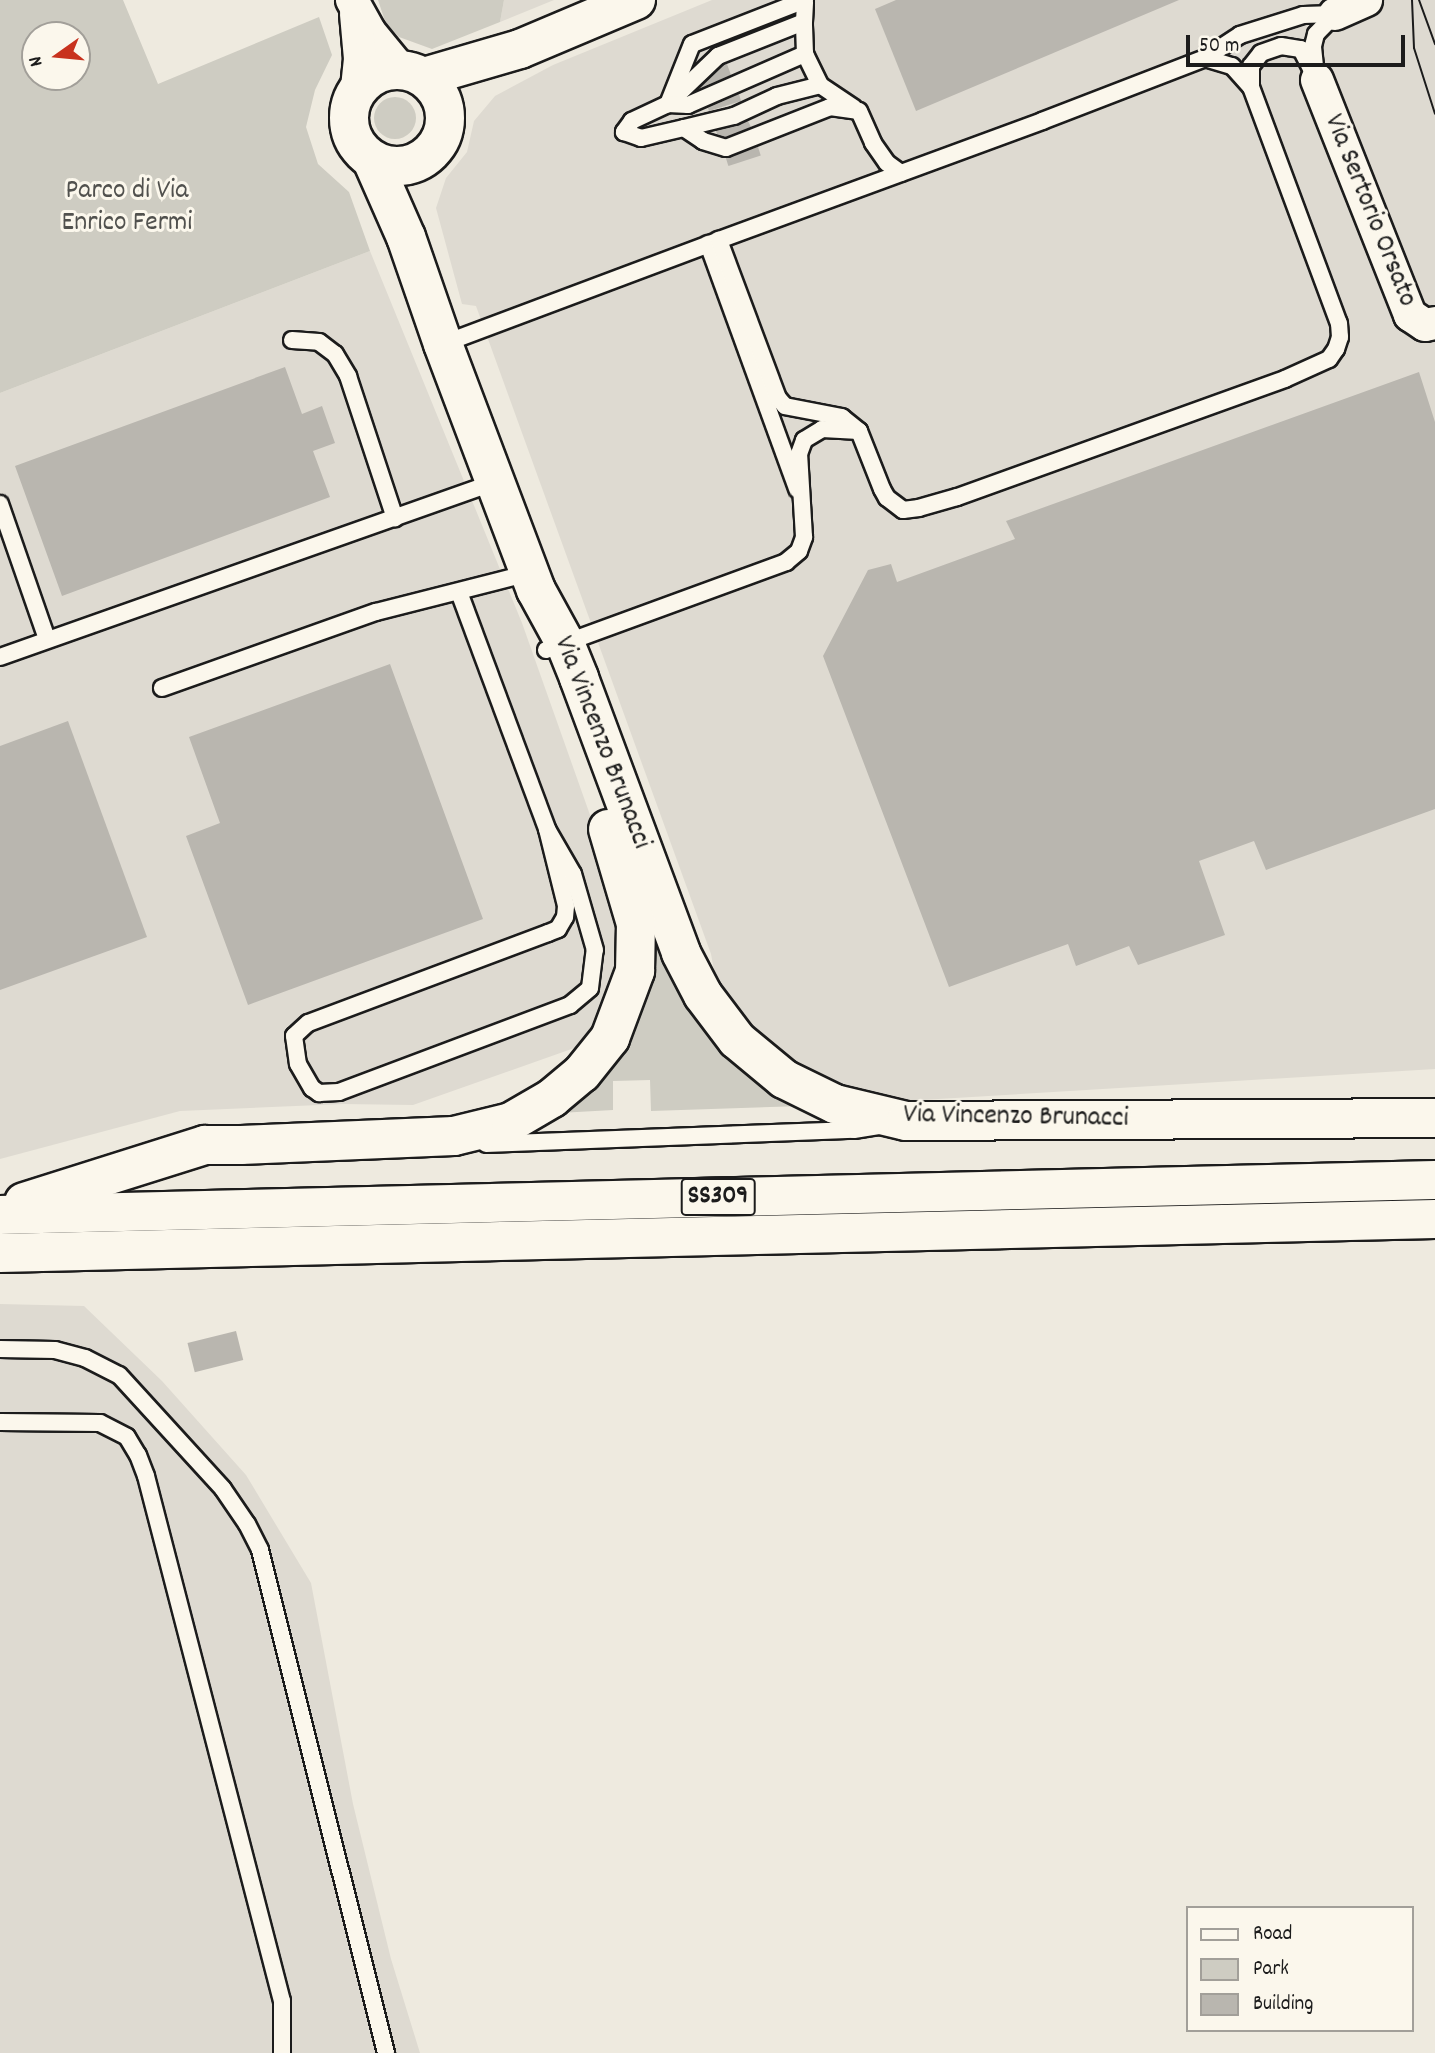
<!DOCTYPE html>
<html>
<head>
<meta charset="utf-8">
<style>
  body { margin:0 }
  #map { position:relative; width:1435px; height:2053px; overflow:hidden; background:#eeeadf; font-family:Dekko,sans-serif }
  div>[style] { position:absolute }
  .built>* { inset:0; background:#dedad1 }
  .green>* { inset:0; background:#ceccc2 }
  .round { border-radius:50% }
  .building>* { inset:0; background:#b9b6af; transform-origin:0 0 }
  .roads { filter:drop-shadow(2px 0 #1c1c1c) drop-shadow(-2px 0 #1c1c1c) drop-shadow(0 2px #1c1c1c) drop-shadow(0 -2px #1c1c1c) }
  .lane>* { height:16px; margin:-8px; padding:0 8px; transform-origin:8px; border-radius:8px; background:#fbf7ec }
  .street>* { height:32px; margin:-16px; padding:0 16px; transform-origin:16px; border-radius:16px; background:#fbf7ec }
  .secondary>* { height:38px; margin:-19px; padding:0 19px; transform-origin:19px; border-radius:19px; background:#fbf7ec }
  .secondary>.ring { margin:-19px; padding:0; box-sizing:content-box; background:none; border:38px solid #fbf7ec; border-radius:50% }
  .primary>* { height:38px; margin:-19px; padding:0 19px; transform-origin:19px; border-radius:19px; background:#fbf7ec }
  .tram>* { height:2px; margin:-1px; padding:0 1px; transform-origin:1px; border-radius:1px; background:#1c1c1c }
  span { translate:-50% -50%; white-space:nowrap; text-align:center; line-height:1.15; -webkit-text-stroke:6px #fbf7ec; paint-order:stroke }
  .shield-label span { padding:2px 5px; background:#fbf7ec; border:2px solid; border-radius:5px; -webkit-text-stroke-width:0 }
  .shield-label { font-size:26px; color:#1c1c1c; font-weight:700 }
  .park-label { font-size:28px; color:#51514e }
  .street-label { font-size:28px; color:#1c1c1c }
  .legend { position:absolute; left:1186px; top:1906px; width:228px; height:126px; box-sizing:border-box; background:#fbf7ec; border:2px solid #a29f99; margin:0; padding:9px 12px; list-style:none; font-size:21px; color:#1c1c1c }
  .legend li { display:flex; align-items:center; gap:14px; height:35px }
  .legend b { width:35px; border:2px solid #a29f99 }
  .north { position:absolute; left:21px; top:21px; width:70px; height:70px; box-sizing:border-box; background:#fbf7ec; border:2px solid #a29f99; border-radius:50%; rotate:255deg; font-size:19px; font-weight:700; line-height:28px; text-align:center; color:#1c1c1c }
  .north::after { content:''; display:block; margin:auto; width:24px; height:32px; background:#c8321e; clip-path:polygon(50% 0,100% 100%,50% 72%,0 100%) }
  .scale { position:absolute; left:1186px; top:35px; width:219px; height:32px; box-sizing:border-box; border:4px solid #1c1c1c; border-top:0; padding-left:9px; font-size:21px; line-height:24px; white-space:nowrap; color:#1c1c1c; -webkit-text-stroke:5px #fbf7ec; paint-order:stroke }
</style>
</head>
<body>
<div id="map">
  <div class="built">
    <i style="clip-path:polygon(504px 0,554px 0,500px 22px)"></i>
    <i style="clip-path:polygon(712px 0,1435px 0,1435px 1069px,888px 1102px,785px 1061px,718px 993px,711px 954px,476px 306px,462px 304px,436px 208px,446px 178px,467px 152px,474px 121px,495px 96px,553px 65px)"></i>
    <i style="clip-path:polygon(370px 251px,522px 623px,612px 877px,618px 970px,606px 1018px,580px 1046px,413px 1105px,343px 1104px,180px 1111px,0 1159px,0 393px)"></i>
    <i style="clip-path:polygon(0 1304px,84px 1306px,162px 1381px,246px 1475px,311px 1583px,353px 1804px,391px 1959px,420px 2053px,0 2053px)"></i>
  </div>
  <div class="green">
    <i style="clip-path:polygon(evenodd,0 0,123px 0,158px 84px,319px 17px,332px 55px,315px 90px,306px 127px,318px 164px,349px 192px,370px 251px,0 393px,0 0,77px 35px,77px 77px,35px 77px,35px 35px,77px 35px)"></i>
    <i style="clip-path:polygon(378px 0,504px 0,500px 22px,432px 49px,399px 37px,386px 24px)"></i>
    <i class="round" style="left:374px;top:97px;width:42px;height:42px"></i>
    <i style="clip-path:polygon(649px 926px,803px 1106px,651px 1111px,650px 1080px,613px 1081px,613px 1110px,559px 1113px)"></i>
  </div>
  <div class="building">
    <i style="clip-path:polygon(896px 0,1179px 0,916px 111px,875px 9px)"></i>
    <i style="clip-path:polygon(727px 64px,731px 75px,700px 88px,724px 65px)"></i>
    <i style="clip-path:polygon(739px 94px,741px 101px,709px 111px,708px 108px)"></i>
    <i style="clip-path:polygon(748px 121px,751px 127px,726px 137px,717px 134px,716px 131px)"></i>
    <i style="left:758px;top:147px;width:9px;height:34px;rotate:72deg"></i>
    <i style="clip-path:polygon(285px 367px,302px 414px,322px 406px,335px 443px,313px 451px,330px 497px,62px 596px,15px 466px)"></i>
    <i style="clip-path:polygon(1419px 372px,1435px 422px,1435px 809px,1266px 870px,1254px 841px,1199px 861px,1225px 935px,1138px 965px,1129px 946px,1076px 966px,1068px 944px,949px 987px,823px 656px,868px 570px,891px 564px,897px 582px,1015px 539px,1006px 521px)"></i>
    <i style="clip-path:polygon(390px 664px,483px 919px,248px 1005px,186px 836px,220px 823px,189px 737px)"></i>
    <i style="clip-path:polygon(68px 721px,147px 937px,0 990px,0 746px)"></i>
    <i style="left:236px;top:1331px;width:30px;height:50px;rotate:76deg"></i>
  </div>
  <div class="roads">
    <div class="lane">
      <i style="left:805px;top:0;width:121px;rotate:158.7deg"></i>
      <i style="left:692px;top:44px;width:65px;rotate:111.8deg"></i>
      <i style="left:668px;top:104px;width:40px;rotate:155deg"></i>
      <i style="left:632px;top:121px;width:14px;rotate:126deg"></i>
      <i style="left:624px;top:132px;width:18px;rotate:19deg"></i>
      <i style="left:641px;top:138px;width:44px;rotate:-13.1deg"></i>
      <i style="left:684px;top:128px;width:23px;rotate:34deg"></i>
      <i style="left:703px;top:141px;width:24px;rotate:17deg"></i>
      <i style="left:726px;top:148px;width:112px;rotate:-21.5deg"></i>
      <i style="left:830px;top:107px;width:29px;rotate:8deg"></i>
      <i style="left:859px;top:111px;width:35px;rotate:66deg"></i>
      <i style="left:873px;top:143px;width:24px;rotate:55deg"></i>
      <i style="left:887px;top:163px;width:17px;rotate:36deg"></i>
      <i style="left:805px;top:54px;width:34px;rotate:64deg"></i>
      <i style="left:1205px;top:58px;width:42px;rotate:-33.3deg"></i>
      <i style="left:1240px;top:35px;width:66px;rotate:-17.6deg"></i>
      <i style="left:1303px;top:15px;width:32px;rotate:-2deg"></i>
      <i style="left:1315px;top:66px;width:20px;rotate:-96deg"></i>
      <i style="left:1313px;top:46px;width:12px;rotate:-76deg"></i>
      <i style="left:1316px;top:34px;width:28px;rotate:-46deg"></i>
      <i style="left:1251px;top:87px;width:21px;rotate:-90deg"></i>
      <i style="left:1251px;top:66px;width:16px;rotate:-52deg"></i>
      <i style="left:1261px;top:53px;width:21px;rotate:-19deg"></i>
      <i style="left:1281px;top:46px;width:20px;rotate:9deg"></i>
      <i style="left:1301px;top:49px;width:35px;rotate:63deg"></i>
      <i style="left:672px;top:100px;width:64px;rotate:-43.7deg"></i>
      <i style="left:718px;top:56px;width:92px;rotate:-21.6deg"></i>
      <i style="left:804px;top:22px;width:20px;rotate:-87deg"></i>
      <i style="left:668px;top:104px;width:20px;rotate:3deg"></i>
      <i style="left:688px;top:105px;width:128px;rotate:-23.6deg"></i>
      <i style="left:805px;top:54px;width:32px;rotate:-92deg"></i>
      <i style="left:684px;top:128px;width:51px;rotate:-13.5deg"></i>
      <i style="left:734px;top:116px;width:47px;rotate:-24.9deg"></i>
      <i style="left:777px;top:96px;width:44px;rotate:-14.3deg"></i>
      <i style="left:820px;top:85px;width:41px;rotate:34.1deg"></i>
      <i style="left:708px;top:244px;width:261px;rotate:70deg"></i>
      <i style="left:292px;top:340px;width:27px;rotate:4deg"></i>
      <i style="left:319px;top:342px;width:20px;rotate:37deg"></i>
      <i style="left:335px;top:354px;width:26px;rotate:59deg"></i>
      <i style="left:348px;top:376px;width:150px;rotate:71.7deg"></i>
      <i style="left:443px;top:344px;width:295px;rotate:-20.6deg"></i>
      <i style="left:719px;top:240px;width:344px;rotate:-20.2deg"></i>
      <i style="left:1042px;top:121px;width:175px;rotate:-21.1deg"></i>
      <i style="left:1205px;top:58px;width:28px;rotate:17deg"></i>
      <i style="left:1232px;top:66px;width:28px;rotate:48deg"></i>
      <i style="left:1251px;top:87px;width:252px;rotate:69.6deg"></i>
      <i style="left:1339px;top:323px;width:14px;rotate:86deg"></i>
      <i style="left:1340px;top:337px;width:13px;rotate:108deg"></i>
      <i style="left:1336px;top:349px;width:12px;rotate:125deg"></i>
      <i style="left:1329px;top:359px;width:48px;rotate:155.6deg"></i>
      <i style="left:1285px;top:379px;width:349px;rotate:160.2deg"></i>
      <i style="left:957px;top:497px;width:40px;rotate:164deg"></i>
      <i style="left:919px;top:508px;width:16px;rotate:173deg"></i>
      <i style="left:903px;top:510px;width:20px;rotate:-143deg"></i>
      <i style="left:887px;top:498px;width:10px;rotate:-119deg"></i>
      <i style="left:882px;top:489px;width:62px;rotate:-111.6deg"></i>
      <i style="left:859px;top:431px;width:22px;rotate:-141deg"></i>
      <i style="left:842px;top:417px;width:58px;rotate:-169.1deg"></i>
      <i style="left:785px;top:406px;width:11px;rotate:-131deg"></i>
      <i style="left:778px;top:398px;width:169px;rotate:-110.5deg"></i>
      <i style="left:0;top:504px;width:143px;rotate:70.8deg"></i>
      <i style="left:459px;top:592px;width:253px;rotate:69.6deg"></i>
      <i style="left:547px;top:829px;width:79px;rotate:76.1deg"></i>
      <i style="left:566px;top:906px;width:11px;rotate:95deg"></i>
      <i style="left:565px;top:917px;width:14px;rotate:120deg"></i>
      <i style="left:558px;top:929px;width:11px;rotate:158deg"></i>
      <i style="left:548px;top:933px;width:256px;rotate:159.4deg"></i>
      <i style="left:308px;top:1023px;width:19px;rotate:137deg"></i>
      <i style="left:294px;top:1036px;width:28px;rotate:82deg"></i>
      <i style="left:298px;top:1064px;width:28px;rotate:60deg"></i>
      <i style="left:312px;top:1088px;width:9px;rotate:36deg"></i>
      <i style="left:319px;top:1093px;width:20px;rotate:-3deg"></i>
      <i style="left:339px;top:1092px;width:247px;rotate:-20.6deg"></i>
      <i style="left:570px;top:1005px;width:26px;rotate:-40deg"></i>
      <i style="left:590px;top:988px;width:38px;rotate:-83deg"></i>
      <i style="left:595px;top:950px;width:79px;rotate:-106.1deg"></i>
      <i style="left:573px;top:874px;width:52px;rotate:-120deg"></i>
      <i style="left:546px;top:650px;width:256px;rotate:-20.1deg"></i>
      <i style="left:786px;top:562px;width:17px;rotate:-40deg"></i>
      <i style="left:799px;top:551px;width:15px;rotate:-70deg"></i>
      <i style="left:804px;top:537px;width:83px;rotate:-93.4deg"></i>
      <i style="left:799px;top:454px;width:15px;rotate:-70deg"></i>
      <i style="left:804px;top:440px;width:21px;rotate:-31deg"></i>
      <i style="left:822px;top:429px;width:37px;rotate:3deg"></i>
      <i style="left:0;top:657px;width:525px;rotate:-19.47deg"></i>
      <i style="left:162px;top:688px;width:227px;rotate:-19.6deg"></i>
      <i style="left:376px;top:612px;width:158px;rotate:-14.3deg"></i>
      <i style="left:486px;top:1144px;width:368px;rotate:-2.2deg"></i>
      <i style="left:854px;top:1130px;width:25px;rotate:-9deg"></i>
      <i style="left:0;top:1349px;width:55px;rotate:1deg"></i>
      <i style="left:55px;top:1350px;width:31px;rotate:15deg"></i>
      <i style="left:85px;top:1358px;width:38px;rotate:27deg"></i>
      <i style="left:119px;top:1375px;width:154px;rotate:47.6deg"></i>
      <i style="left:223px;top:1489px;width:42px;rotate:55.6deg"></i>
      <i style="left:247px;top:1524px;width:29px;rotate:63deg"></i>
      <i style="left:260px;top:1550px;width:519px;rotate:75.94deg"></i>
      <i style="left:0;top:1422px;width:100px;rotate:0.6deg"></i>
      <i style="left:100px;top:1423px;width:30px;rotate:27deg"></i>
      <i style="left:127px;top:1437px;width:21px;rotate:59deg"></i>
      <i style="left:138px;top:1455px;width:22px;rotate:69deg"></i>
      <i style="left:146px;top:1476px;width:542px;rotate:75.48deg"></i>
      <i style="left:282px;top:2001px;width:52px;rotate:90deg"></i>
    </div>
    <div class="street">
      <i style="left:352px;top:0;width:35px;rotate:61deg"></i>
      <i style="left:369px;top:31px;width:49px;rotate:50.8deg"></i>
      <i style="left:356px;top:14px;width:45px;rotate:84.9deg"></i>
      <i style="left:360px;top:59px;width:29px;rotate:96deg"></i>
      <i style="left:1335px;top:14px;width:34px;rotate:-24deg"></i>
      <i style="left:1317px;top:80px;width:253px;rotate:68.4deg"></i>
      <i style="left:1410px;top:315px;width:18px;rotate:34deg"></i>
      <i style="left:1425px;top:325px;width:10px;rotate:-11deg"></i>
    </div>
    <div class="secondary">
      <i class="ring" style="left:349px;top:70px;width:58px;height:58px"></i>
      <i style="left:424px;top:77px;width:100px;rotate:-16.3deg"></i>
      <i style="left:520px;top:49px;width:126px;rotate:-22.9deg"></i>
      <i style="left:372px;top:160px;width:84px;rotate:66.2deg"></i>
      <i style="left:406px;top:237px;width:113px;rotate:70.9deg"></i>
      <i style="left:443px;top:344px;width:263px;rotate:69.3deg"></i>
      <i style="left:536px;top:590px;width:60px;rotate:61.3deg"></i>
      <i style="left:565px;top:643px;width:38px;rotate:68deg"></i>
      <i style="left:579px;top:678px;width:293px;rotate:69.6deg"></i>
      <i style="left:681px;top:953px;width:47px;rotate:62.4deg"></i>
      <i style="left:703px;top:995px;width:56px;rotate:52.9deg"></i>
      <i style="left:737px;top:1040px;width:61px;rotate:39.7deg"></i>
      <i style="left:784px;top:1079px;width:57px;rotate:26.1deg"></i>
      <i style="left:835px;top:1104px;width:73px;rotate:13.5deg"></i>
      <i style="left:906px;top:1121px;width:529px;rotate:-0.32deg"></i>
      <i style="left:241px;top:1145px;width:213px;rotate:-2.4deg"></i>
      <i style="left:454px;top:1136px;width:59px;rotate:-13.8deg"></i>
      <i style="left:511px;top:1122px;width:48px;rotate:-30.3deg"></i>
      <i style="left:552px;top:1098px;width:39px;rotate:-40deg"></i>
      <i style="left:582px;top:1073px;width:45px;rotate:-51.3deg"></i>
      <i style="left:610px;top:1038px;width:72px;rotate:-69.5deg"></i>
      <i style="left:635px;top:971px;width:47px;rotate:-88.8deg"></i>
      <i style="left:636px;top:924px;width:99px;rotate:-106.4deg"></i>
    </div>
    <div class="primary">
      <i style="left:24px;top:1202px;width:190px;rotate:-17.5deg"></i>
      <i style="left:205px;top:1145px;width:36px"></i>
      <i style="left:0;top:1215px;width:1435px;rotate:-1.4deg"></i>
      <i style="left:0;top:1253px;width:1435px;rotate:-1.36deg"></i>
    </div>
  </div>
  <div class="tram">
    <i style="left:1412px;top:0;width:48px;rotate:87.6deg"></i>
    <i style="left:1414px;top:48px;width:69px;rotate:72.3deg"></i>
    <i style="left:1419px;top:0;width:47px;rotate:70deg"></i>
  </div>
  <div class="shield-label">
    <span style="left:718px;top:1197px">SS309</span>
  </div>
  <div class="park-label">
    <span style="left:127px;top:208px">Parco di Via<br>Enrico Fermi</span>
  </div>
  <div class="street-label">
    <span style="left:1369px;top:211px;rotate:68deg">Via Sertorio Orsato</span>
    <span style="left:601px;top:743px;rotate:69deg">Via Vincenzo Brunacci</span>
    <span style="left:1016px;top:1118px;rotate:1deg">Via Vincenzo Brunacci</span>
  </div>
  <ul class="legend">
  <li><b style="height:9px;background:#fbf7ec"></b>Road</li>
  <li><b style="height:19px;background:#ceccc2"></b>Park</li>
  <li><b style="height:19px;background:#b9b6af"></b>Building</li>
  </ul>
  <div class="north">N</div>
  <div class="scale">50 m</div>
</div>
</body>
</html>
